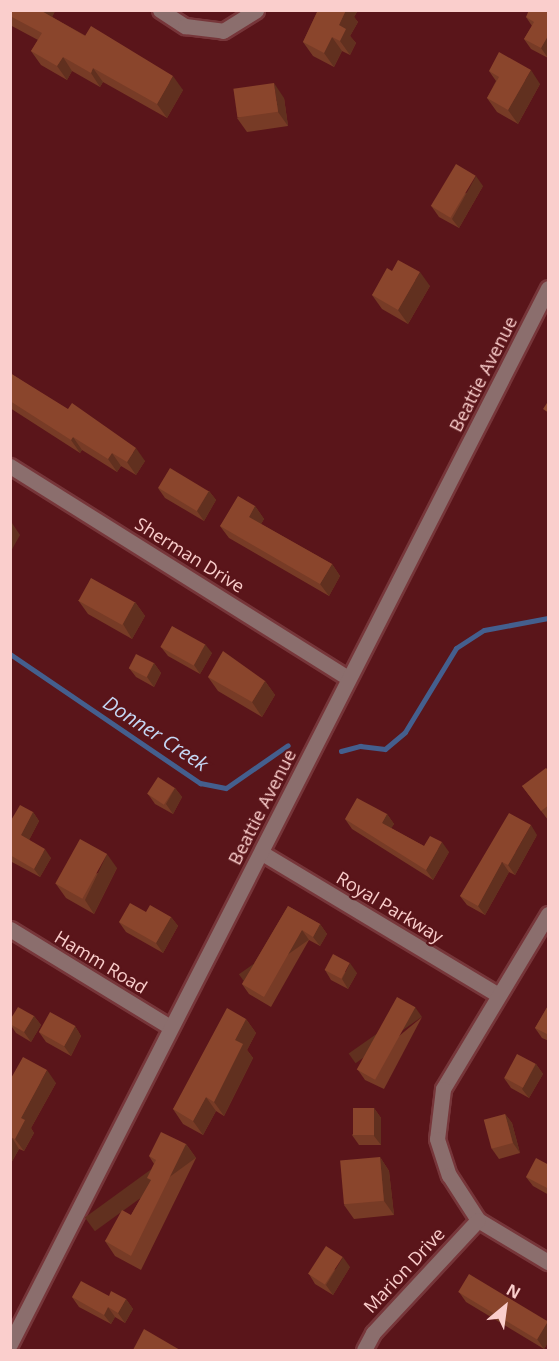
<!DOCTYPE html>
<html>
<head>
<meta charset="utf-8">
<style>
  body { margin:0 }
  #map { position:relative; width:559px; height:1361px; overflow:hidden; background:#5a151a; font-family:"Open Sans",sans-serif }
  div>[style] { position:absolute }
  .stream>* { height:5px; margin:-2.5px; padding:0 2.5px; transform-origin:2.5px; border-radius:2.5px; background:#445f8e }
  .roads { filter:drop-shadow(2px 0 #77363a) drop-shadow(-2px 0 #77363a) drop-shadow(0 2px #77363a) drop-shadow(0 -2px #77363a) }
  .minor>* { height:15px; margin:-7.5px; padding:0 7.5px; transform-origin:7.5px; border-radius:7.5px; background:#8b6e6d }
  .wall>* { inset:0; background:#773b26 }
  .shaded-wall>* { inset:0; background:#61301f; transform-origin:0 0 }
  .building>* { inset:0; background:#8a452c; transform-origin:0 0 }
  span { translate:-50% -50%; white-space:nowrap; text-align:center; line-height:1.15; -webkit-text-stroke:4.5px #5a151a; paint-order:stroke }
  .street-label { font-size:18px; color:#facecc }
  .water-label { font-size:20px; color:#c5d7f4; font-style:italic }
  .frame { position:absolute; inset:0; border:12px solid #facecc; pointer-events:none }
  .north { position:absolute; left:475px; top:1277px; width:60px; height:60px; -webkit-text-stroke:4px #5a151a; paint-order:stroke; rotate:29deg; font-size:16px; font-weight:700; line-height:24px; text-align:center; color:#facecc }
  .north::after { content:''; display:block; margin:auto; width:21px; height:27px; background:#facecc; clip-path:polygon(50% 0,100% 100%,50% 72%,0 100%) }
</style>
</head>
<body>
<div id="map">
  <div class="stream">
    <i style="left:10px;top:654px;width:230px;rotate:34.2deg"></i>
    <i style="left:200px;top:783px;width:26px;rotate:11deg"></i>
    <i style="left:226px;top:788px;width:75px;rotate:-34.7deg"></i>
    <i style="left:341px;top:751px;width:20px;rotate:-15deg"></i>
    <i style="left:360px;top:746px;width:25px;rotate:7deg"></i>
    <i style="left:385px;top:749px;width:26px;rotate:-40deg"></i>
    <i style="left:405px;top:732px;width:98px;rotate:-58.7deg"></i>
    <i style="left:456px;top:648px;width:33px;rotate:-33deg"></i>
    <i style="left:484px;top:630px;width:65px;rotate:-10.6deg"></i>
  </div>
  <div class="roads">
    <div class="minor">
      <i style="left:160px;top:10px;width:30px;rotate:33deg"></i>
      <i style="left:185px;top:26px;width:38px;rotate:7deg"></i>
      <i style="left:223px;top:31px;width:39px;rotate:-32deg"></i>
      <i style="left:10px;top:466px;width:399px;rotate:32.1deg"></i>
      <i style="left:262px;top:853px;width:275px;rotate:31deg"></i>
      <i style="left:548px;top:914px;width:204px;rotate:121deg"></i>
      <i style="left:443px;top:1089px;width:50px;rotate:96.8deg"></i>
      <i style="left:437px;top:1139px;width:38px;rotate:72deg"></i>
      <i style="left:449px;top:1175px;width:54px;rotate:57.2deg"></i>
      <i style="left:478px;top:1220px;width:82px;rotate:31deg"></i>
      <i style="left:10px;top:929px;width:188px;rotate:31.5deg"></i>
      <i style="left:10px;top:1344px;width:1185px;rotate:-63deg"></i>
      <i style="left:364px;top:1350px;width:19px;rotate:-62deg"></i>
      <i style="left:373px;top:1333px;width:154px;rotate:-47.1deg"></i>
    </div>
  </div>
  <div class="wall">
    <i style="clip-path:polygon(10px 10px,54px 10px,55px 11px,52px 17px,183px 90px,167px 118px,103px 82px,100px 87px,72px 71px,67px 80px,41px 65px,31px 51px,38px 40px,10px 25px)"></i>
    <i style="clip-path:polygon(318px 10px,358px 10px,354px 17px,358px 22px,350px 36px,356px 43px,350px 55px,342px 51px,334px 67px,313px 56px,303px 42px)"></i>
    <i style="clip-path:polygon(549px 10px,549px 56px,548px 58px,531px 49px,524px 39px,532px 26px,526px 17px)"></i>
    <i style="clip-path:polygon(489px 71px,540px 84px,518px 124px,497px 112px,487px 98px,496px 81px)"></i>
    <i style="clip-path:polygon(284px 98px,288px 126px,247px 132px,237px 118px)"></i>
    <i style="clip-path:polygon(483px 186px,459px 228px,439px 217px,432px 207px)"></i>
    <i style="clip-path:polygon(392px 271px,430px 286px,408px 324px,382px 309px,372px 295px)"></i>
    <i style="clip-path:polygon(10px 373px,145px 461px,136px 475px,121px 466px,117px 472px,82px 450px,80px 453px,10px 408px)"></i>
    <i style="clip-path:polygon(158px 488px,209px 491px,216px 500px,204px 521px,165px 498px)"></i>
    <i style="clip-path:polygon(255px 506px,264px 519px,261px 524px,332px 564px,340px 576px,329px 596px,229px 538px,220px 526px)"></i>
    <i style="clip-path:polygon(78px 600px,135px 602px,145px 616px,132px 639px,88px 614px)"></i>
    <i style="clip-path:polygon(161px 647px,212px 653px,200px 674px,168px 656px)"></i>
    <i style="clip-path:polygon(154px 663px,161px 673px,154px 687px,136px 677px,129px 668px)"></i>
    <i style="clip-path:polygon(208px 677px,265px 681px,275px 695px,262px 717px,218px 691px)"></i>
    <i style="clip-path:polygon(549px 771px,549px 820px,548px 820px,522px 786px)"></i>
    <i style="clip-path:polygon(175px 788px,182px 797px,173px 814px,155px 804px,148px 794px)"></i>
    <i style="clip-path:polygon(33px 812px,39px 821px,29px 840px,51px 858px,40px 877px,10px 861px,10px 822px)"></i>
    <i style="clip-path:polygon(387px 814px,394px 824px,391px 828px,424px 846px,449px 852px,433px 880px,352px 829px,345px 819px)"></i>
    <i style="clip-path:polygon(537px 835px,515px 875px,509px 872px,485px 915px,467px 905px,460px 896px)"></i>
    <i style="clip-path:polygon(117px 868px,94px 914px,66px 898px,56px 884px)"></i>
    <i style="clip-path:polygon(288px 906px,320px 924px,327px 934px,320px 946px,309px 940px,271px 1007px,249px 994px,242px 984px)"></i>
    <i style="clip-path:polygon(146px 912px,171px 917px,178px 926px,163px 953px,126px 932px,119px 922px)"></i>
    <i style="clip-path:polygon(325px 970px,357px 973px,348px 989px,331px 980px)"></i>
    <i style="clip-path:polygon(549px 1004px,549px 1041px,542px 1038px,535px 1028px)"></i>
    <i style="clip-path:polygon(34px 1016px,41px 1025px,31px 1042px,16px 1033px,10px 1024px)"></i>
    <i style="clip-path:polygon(422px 1017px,384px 1089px,365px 1080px,358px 1070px)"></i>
    <i style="clip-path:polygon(246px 1019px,256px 1033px,247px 1050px,253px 1058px,224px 1116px,216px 1111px,203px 1135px,183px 1124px,173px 1109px)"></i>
    <i style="clip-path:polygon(75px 1026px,81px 1036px,71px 1056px,46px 1042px,39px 1032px)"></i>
    <i style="clip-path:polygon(536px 1064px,543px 1074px,529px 1098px,511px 1088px,504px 1078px)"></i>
    <i style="clip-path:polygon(10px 1080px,56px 1083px,31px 1128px,34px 1133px,24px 1151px,19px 1149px,10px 1165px)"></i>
    <i style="clip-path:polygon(374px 1108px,381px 1118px,381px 1145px,359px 1145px,352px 1135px)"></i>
    <i style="clip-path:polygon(505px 1114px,512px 1123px,520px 1153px,499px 1159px,492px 1149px)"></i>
    <i style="clip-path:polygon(186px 1144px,196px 1158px,141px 1270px,115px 1256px,105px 1241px,131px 1215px,150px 1182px,147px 1178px,154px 1164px,149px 1156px)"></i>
    <i style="clip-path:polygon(380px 1157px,389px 1171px,394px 1215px,354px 1219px,344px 1205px)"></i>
    <i style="clip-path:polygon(549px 1165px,549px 1195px,533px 1186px,526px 1177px)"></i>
    <i style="clip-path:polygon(350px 1267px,333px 1295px,315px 1284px,309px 1274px)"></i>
    <i style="clip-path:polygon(459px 1292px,548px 1321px,549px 1341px,544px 1349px,466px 1302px)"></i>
    <i style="clip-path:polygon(109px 1296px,126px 1299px,133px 1309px,125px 1323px,115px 1317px,111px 1324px,79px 1307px,72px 1297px)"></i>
  </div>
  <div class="shaded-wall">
    <i style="clip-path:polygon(39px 10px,54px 10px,55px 11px,49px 24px)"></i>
    <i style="clip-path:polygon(346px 10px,358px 10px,354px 17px,358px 22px,350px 36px,356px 43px,350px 55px,340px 41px,339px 25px)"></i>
    <i style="clip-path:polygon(549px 34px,549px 56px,548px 58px,541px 48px)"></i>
    <i style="clip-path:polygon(332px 37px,342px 51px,334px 67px,324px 53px)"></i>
    <i style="clip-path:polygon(63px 57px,72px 71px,67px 80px,57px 66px)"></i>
    <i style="clip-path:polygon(93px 68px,103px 82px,100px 87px,91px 73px)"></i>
    <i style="clip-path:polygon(531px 70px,540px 84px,518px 124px,508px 110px)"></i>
    <i style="clip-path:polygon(173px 76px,183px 90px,167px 118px,157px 104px)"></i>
    <i style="clip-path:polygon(274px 83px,284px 98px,288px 126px,278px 112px)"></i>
    <i style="clip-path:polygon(476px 176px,483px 186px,459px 228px,452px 219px)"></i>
    <i style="clip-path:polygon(420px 272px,430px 286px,408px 324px,398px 310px)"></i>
    <i style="clip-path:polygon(73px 437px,82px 450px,80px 453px,71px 440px)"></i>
    <i style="clip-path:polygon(136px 448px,145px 461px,136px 475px,127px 462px)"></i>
    <i style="clip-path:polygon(112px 453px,121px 466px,117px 472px,108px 459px)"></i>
    <i style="clip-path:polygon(209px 491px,216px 500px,204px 521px,197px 511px)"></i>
    <i style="clip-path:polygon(255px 506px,264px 519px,258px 529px,249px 517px)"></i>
    <i style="clip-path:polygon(10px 520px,20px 535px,10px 553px)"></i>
    <i style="clip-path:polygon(332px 564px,340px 576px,329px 596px,320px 584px)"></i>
    <i style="clip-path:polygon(135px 602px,145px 616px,132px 639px,123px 624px)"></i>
    <i style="clip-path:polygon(205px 644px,212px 653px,200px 674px,194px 665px)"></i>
    <i style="clip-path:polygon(154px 663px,161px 673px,154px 687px,147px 677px)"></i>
    <i style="clip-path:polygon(265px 681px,275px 695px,262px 717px,252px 702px)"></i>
    <i style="clip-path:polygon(175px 788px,182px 797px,173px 814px,166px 804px)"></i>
    <i style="clip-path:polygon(33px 812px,39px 821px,27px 844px,21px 835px)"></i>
    <i style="clip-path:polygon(387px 814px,394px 824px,389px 832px,382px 823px)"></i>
    <i style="clip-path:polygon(531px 825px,537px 835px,515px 875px,508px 865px)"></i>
    <i style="clip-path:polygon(442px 842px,449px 852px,433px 880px,426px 870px)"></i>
    <i style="clip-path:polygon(45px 849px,51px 858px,40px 877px,34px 869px)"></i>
    <i style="clip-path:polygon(107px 854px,117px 868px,94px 914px,85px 900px)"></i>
    <i style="clip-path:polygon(502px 862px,509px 872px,485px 915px,478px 906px)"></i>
    <i style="clip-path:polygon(171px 917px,178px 926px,163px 953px,156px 943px)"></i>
    <i style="clip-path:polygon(320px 924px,327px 934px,320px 946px,313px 937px)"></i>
    <i style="left:302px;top:930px;width:12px;height:77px;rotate:55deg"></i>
    <i style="clip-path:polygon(350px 963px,357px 973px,348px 989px,342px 979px)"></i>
    <i style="left:415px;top:1007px;width:12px;height:81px;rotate:55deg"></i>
    <i style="clip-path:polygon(34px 1016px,41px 1025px,31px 1042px,24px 1032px)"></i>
    <i style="clip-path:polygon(246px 1019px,256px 1033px,247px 1050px,253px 1058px,224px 1116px,214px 1102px,235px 1040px)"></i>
    <i style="clip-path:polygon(75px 1026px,81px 1036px,71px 1056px,64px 1046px)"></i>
    <i style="clip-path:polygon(536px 1064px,543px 1074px,529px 1098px,522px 1089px)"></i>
    <i style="clip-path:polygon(47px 1070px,56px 1083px,31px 1128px,34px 1133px,24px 1151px,15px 1139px,21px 1118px)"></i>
    <i style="clip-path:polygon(206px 1097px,216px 1111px,203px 1135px,193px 1121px)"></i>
    <i style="clip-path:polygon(374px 1108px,381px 1118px,381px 1145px,374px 1136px)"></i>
    <i style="clip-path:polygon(505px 1114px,512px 1123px,520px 1153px,513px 1143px)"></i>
    <i style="clip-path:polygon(11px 1136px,19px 1149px,10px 1165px,10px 1137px)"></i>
    <i style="left:186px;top:1144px;width:17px;height:125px;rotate:54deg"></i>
    <i style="clip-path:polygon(380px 1157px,389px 1171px,394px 1215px,384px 1201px)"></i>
    <i style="clip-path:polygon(343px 1257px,350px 1267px,333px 1295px,326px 1285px)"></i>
    <i style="clip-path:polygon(126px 1299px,133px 1309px,125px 1323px,118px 1313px)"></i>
    <i style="clip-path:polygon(108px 1307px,115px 1317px,111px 1324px,104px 1315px)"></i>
    <i style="clip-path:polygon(548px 1321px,549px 1341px,544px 1349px,537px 1339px)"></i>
  </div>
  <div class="building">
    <i style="clip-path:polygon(10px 10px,40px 10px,85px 36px,91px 26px,173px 76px,157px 104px,93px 68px,91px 73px,63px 57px,57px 66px,31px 51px,42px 33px,10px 16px)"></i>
    <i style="clip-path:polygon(318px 10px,346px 10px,339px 25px,346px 29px,340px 41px,332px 37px,324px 53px,303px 42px)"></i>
    <i style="clip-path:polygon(529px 10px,549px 10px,549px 34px,541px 48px,524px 39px,534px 22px,526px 17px)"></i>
    <i style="clip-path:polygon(499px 52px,531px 70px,508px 110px,487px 98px,499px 77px,489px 71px)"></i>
    <i style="left:274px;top:83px;width:29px;height:41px;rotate:82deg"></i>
    <i style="left:456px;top:164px;width:23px;height:49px;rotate:31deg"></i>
    <i style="clip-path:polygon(398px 260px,420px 272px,398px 310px,372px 295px,387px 268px,392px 271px)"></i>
    <i style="clip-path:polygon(10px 373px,68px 409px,72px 403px,136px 448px,127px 462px,112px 453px,108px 459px,73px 437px,71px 440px,10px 401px)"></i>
    <i style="clip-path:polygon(549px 400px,549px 413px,543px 409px)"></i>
    <i style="left:170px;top:468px;width:45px;height:23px;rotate:31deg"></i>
    <i style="clip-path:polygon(238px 496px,255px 506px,249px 517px,332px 564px,320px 584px,220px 526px)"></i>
    <i style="left:91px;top:578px;width:50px;height:26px;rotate:29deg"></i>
    <i style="left:172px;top:626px;width:38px;height:24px;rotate:29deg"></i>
    <i style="clip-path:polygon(223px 651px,265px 681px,252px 702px,208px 677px)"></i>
    <i style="left:136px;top:654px;width:20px;height:16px;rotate:27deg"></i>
    <i style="clip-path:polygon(546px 768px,549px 771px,549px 805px,541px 811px,522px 786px)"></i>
    <i style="left:158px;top:777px;width:20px;height:20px;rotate:33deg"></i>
    <i style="clip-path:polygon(357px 798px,387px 814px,382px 823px,424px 846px,430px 836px,442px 842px,426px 870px,345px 819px)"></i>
    <i style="clip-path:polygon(20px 805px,33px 812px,21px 835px,45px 849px,34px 869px,10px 855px,10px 822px)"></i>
    <i style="clip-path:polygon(509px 813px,531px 825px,508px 865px,502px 862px,478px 906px,460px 896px)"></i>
    <i style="left:80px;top:839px;width:31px;height:51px;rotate:29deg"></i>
    <i style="clip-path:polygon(130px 903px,146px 912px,150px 905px,171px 917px,156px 943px,119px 922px)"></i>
    <i style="clip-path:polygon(288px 906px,320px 924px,313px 937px,302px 930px,264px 997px,242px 984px)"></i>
    <i style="left:333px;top:954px;width:19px;height:18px;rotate:28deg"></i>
    <i style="left:397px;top:997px;width:21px;height:83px;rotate:29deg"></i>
    <i style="clip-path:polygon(549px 1004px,549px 1035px,535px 1028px)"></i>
    <i style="clip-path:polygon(18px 1007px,34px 1016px,24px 1032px,10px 1024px,10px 1020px)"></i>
    <i style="clip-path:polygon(227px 1008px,246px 1019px,235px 1040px,243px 1044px,214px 1102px,206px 1097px,193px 1121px,173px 1109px)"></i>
    <i style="left:50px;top:1012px;width:29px;height:23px;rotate:29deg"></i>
    <i style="left:517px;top:1054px;width:21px;height:27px;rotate:28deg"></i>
    <i style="clip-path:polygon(23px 1057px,47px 1070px,21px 1118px,25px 1120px,15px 1139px,10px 1137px,10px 1080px)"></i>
    <i style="left:353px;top:1108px;width:21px;height:27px"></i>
    <i style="left:505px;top:1114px;width:30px;height:22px;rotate:75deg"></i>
    <i style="clip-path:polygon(161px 1132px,186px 1144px,131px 1256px,105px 1241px,122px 1210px,131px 1215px,151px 1180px,147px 1178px,156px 1160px,149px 1156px)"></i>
    <i style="left:380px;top:1157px;width:44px;height:40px;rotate:85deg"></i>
    <i style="clip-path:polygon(536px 1158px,549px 1165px,549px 1189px,526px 1177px)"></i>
    <i style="left:326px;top:1246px;width:20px;height:33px;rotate:33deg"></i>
    <i style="left:469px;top:1274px;width:92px;height:21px;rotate:31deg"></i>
    <i style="clip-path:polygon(81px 1281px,109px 1296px,111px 1291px,126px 1299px,118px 1313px,108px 1307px,104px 1315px,72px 1297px)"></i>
    <i style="clip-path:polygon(144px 1329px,180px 1350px,133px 1350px)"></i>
  </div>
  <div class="street-label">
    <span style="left:483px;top:374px;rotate:-63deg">Beattie Avenue</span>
    <span style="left:190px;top:555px;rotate:32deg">Sherman Drive</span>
    <span style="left:262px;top:807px;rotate:-63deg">Beattie Avenue</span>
    <span style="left:390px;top:907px;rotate:31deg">Royal Parkway</span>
    <span style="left:101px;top:962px;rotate:31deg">Hamm Road</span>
    <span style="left:404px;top:1270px;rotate:-47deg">Marion Drive</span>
  </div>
  <div class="water-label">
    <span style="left:156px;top:733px;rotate:33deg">Donner Creek</span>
  </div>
  <div class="frame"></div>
  <div class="north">N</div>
</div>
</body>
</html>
